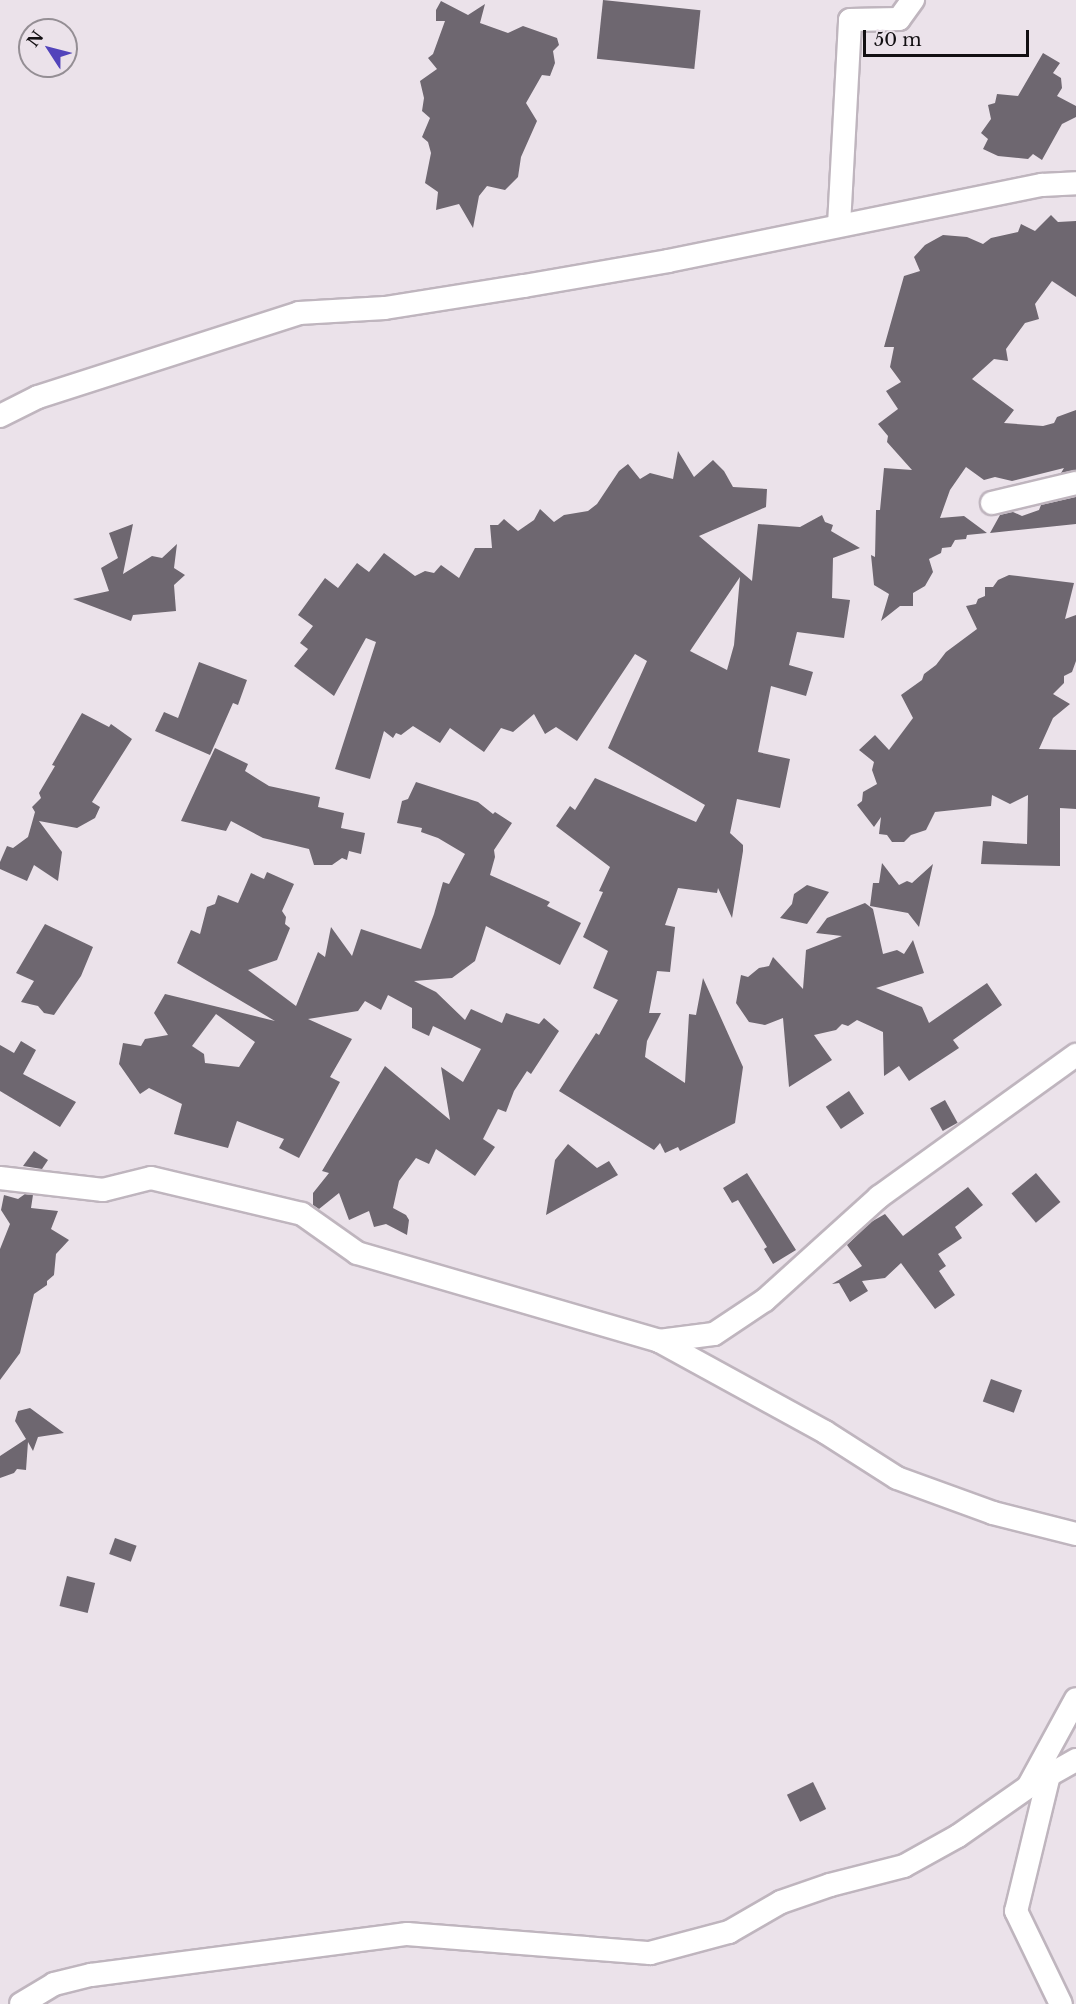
<!DOCTYPE html>
<html>
<head>
<meta charset="utf-8">
<style>
  body { margin:0 }
  #map { position:relative; width:1076px; height:2004px; overflow:hidden; background:#ebe2ea; font-family:"Libre Baskerville",serif }
  div>[style] { position:absolute }
  .building>* { inset:0; background:#6e6770; transform-origin:0 0 }
  .roads { filter:drop-shadow(2px 0 #bfb5be) drop-shadow(-2px 0 #bfb5be) drop-shadow(0 2px #bfb5be) drop-shadow(0 -2px #bfb5be) }
  .minor>* { height:22px; margin:-11px; padding:0 11px; transform-origin:11px; border-radius:11px; background:#fff }
  span { translate:-50% -50%; white-space:nowrap; text-align:center; line-height:1.15; -webkit-text-stroke:6px #ebe2ea; paint-order:stroke }
  .north { position:absolute; left:18px; top:18px; width:60px; height:60px; box-sizing:border-box; background:#ebe2ea; border:2px solid #948e94; border-radius:50%; rotate:306deg; font-size:16px; font-weight:700; line-height:24px; text-align:center; color:#120f12 }
  .north::after { content:''; display:block; margin:auto; width:21px; height:27px; background:#5244bb; clip-path:polygon(50% 0,100% 100%,50% 72%,0 100%) }
  .scale { position:absolute; left:863px; top:30px; width:166px; height:27px; box-sizing:border-box; border:3px solid #120f12; border-top:0; padding-left:8px; font-size:18px; line-height:21px; white-space:nowrap; color:#120f12; -webkit-text-stroke:4px #ebe2ea; paint-order:stroke }
</style>
</head>
<body>
<div id="map">
  <div class="building">
    <i style="left:603px;top:0;width:98px;height:59px;rotate:6deg"></i>
    <i style="clip-path:polygon(441px 1px,468px 15px,485px 4px,480px 23px,508px 33px,523px 26px,557px 38px,559px 45px,553px 51px,555px 63px,550px 76px,542px 75px,526px 103px,537px 121px,521px 157px,518px 177px,505px 190px,487px 186px,479px 196px,473px 228px,459px 204px,436px 210px,438px 192px,425px 183px,431px 153px,428px 142px,422px 137px,430px 118px,422px 111px,424px 98px,420px 81px,437px 69px,428px 58px,433px 54px,445px 21px,436px 21px,436px 10px)"></i>
    <i style="clip-path:polygon(1043px 53px,1060px 63px,1053px 73px,1061px 78px,1062px 88px,1057px 96px,1076px 106px,1076px 117px,1062px 124px,1042px 160px,1033px 154px,1028px 159px,998px 156px,983px 149px,988px 139px,981px 133px,991px 119px,988px 105px,995px 103px,997px 94px,1018px 96px)"></i>
    <i style="clip-path:polygon(1051px 215px,1058px 222px,1076px 221px,1076px 297px,1052px 281px,1035px 304px,1039px 319px,1025px 323px,1006px 349px,1008px 361px,994px 359px,972px 379px,1014px 410px,1004px 423px,1043px 426px,1054px 423px,1057px 417px,1076px 410px,1076px 470px,1061px 473px,1064px 468px,1012px 481px,995px 477px,984px 480px,966px 467px,950px 490px,940px 518px,964px 516px,987px 533px,967px 535px,966px 539px,955px 540px,951px 547px,942px 548px,941px 553px,929px 559px,933px 572px,925px 586px,913px 593px,913px 606px,900px 606px,881px 621px,889px 594px,874px 585px,871px 555px,875px 557px,876px 510px,880px 510px,884px 468px,912px 470px,887px 442px,888px 436px,878px 424px,898px 409px,886px 391px,901px 382px,890px 367px,894px 347px,884px 347px,904px 276px,920px 271px,914px 257px,925px 245px,943px 235px,967px 237px,983px 244px,991px 238px,1018px 232px,1021px 224px,1035px 231px)"></i>
    <i style="clip-path:polygon(evenodd,678px 451px,694px 477px,713px 460px,724px 471px,733px 487px,767px 489px,766px 507px,699px 536px,752px 581px,758px 524px,800px 527px,822px 515px,825px 522px,833px 525px,831px 531px,860px 548px,833px 558px,832px 598px,850px 600px,844px 638px,797px 632px,789px 665px,813px 672px,806px 696px,771px 686px,758px 752px,790px 759px,780px 808px,737px 799px,730px 833px,743px 845px,743px 851px,732px 918px,718px 888px,717px 893px,678px 888px,665px 925px,675px 927px,670px 972px,657px 971px,649px 1013px,661px 1013px,647px 1041px,645px 1057px,685px 1083px,689px 1014px,696px 1015px,703px 978px,743px 1067px,735px 1123px,680px 1151px,678px 1147px,665px 1153px,660px 1143px,654px 1150px,559px 1091px,596px 1033px,599px 1035px,618px 1000px,593px 988px,608px 951px,583px 937px,603px 892px,599px 891px,610px 867px,556px 826px,570px 806px,575px 810px,595px 778px,696px 822px,705px 805px,608px 748px,647px 661px,635px 654px,577px 741px,556px 727px,545px 734px,534px 714px,513px 732px,501px 728px,484px 752px,450px 728px,440px 743px,413px 726px,401px 735px,396px 733px,393px 738px,384px 731px,370px 779px,335px 769px,376px 642px,366px 638px,334px 696px,294px 666px,308px 649px,300px 643px,313px 626px,298px 615px,325px 578px,338px 588px,357px 563px,369px 572px,384px 553px,415px 576px,425px 571px,434px 573px,441px 565px,459px 578px,475px 548px,492px 548px,490px 525px,498px 525px,504px 519px,518px 531px,534px 520px,540px 509px,554px 522px,564px 515px,588px 511px,597px 504px,619px 471px,628px 464px,640px 479px,650px 473px,673px 479px,678px 451px,740px 577px,734px 645px,727px 670px,690px 651px,740px 577px)"></i>
    <i style="clip-path:polygon(1076px 497px,1076px 524px,990px 533px,1000px 515px,1013px 512px,1022px 516px,1039px 510px,1041px 505px)"></i>
    <i style="clip-path:polygon(133px 524px,123px 574px,152px 556px,162px 558px,177px 544px,174px 568px,185px 575px,174px 585px,176px 611px,133px 615px,131px 621px,73px 599px,109px 591px,101px 568px,118px 558px,109px 533px)"></i>
    <i style="clip-path:polygon(1009px 575px,1074px 583px,1065px 619px,1076px 615px,1076px 661px,1072px 672px,1064px 676px,1064px 683px,1053px 694px,1070px 704px,1053px 718px,1039px 749px,1076px 750px,1076px 809px,1060px 808px,1060px 866px,981px 864px,983px 841px,1027px 844px,1028px 795px,1010px 804px,992px 795px,991px 806px,935px 812px,926px 830px,911px 835px,904px 842px,892px 842px,887px 835px,879px 834px,881px 817px,874px 827px,857px 805px,862px 801px,863px 792px,877px 784px,872px 770px,874px 762px,859px 750px,875px 735px,889px 750px,913px 718px,901px 695px,922px 680px,924px 674px,936px 665px,946px 652px,977px 629px,966px 606px,976px 604px,978px 599px,985px 596px,985px 587px,993px 587px,998px 580px)"></i>
    <i style="clip-path:polygon(199px 662px,247px 680px,238px 705px,233px 703px,210px 755px,155px 731px,164px 712px,178px 718px)"></i>
    <i style="clip-path:polygon(82px 713px,109px 727px,111px 724px,132px 739px,92px 802px,100px 807px,95px 818px,77px 828px,39px 821px,62px 852px,58px 881px,34px 865px,27px 881px,0 869px,0 862px,7px 846px,13px 848px,28px 837px,35px 812px,32px 807px,41px 798px,39px 793px,55px 766px,52px 765px)"></i>
    <i style="clip-path:polygon(215px 748px,248px 764px,245px 771px,269px 786px,320px 797px,318px 807px,344px 813px,341px 828px,365px 833px,361px 854px,349px 851px,347px 860px,342px 858px,332px 865px,314px 865px,309px 849px,263px 838px,231px 821px,226px 831px,181px 821px)"></i>
    <i style="clip-path:polygon(evenodd,416px 782px,478px 802px,493px 814px,495px 812px,512px 823px,494px 850px,495px 857px,490px 875px,550px 902px,547px 906px,581px 923px,560px 965px,486px 926px,475px 961px,452px 978px,414px 981px,436px 992px,465px 1020px,471px 1009px,502px 1023px,506px 1013px,539px 1024px,544px 1018px,559px 1031px,531px 1074px,527px 1071px,514px 1091px,506px 1112px,498px 1109px,483px 1139px,495px 1147px,475px 1176px,436px 1149px,429px 1164px,416px 1158px,399px 1181px,393px 1208px,406px 1215px,409px 1220px,407px 1235px,386px 1224px,374px 1227px,369px 1211px,349px 1220px,339px 1193px,319px 1209px,313px 1205px,313px 1193px,329px 1173px,322px 1171px,385px 1066px,450px 1120px,441px 1067px,463px 1082px,481px 1049px,433px 1026px,429px 1036px,412px 1028px,412px 1008px,388px 995px,381px 1010px,365px 1001px,358px 1011px,308px 1019px,352px 1039px,330px 1077px,340px 1082px,299px 1158px,279px 1148px,284px 1139px,237px 1121px,228px 1148px,174px 1134px,182px 1104px,149px 1088px,140px 1094px,119px 1064px,123px 1043px,141px 1046px,145px 1039px,168px 1035px,154px 1013px,165px 994px,275px 1021px,177px 963px,191px 930px,200px 934px,207px 907px,215px 904px,218px 895px,238px 903px,251px 873px,264px 879px,267px 872px,294px 884px,282px 911px,286px 917px,285px 924px,290px 928px,277px 960px,248px 970px,296px 1006px,318px 952px,325px 957px,331px 927px,352px 956px,361px 929px,421px 949px,434px 914px,443px 882px,449px 884px,465px 854px,438px 838px,421px 832px,422px 828px,397px 823px,402px 801px,408px 799px,416px 782px,216px 1014px,255px 1042px,239px 1067px,205px 1063px,204px 1054px,192px 1046px,216px 1014px)"></i>
    <i style="clip-path:polygon(882px 863px,899px 885px,907px 881px,912px 883px,933px 864px,919px 927px,908px 913px,870px 906px,873px 883px,879px 883px)"></i>
    <i style="clip-path:polygon(807px 885px,829px 892px,807px 924px,780px 918px,792px 904px,794px 894px)"></i>
    <i style="clip-path:polygon(865px 903px,873px 909px,883px 954px,897px 950px,904px 954px,913px 940px,924px 973px,876px 988px,922px 1007px,929px 1023px,987px 983px,1002px 1005px,953px 1040px,959px 1048px,909px 1081px,899px 1066px,884px 1076px,883px 1032px,857px 1020px,848px 1026px,842px 1024px,836px 1030px,814px 1035px,832px 1060px,789px 1087px,783px 1018px,765px 1025px,749px 1022px,736px 1003px,741px 975px,748px 977px,759px 968px,769px 966px,773px 957px,803px 989px,806px 950px,842px 936px,816px 933px,827px 918px)"></i>
    <i style="clip-path:polygon(45px 924px,93px 947px,81px 976px,54px 1015px,44px 1013px,38px 1006px,21px 1002px,34px 981px,16px 973px)"></i>
    <i style="clip-path:polygon(21px 1041px,36px 1050px,23px 1074px,76px 1102px,60px 1127px,0 1091px,0 1045px,14px 1053px)"></i>
    <i style="left:849px;top:1091px;width:27px;height:28px;rotate:56deg"></i>
    <i style="left:945px;top:1100px;width:26px;height:17px;rotate:61deg"></i>
    <i style="clip-path:polygon(568px 1144px,597px 1168px,609px 1161px,618px 1175px,546px 1215px,555px 1160px)"></i>
    <i style="clip-path:polygon(34px 1151px,48px 1160px,42px 1169px,23px 1166px)"></i>
    <i style="clip-path:polygon(747px 1173px,796px 1250px,773px 1264px,764px 1249px,767px 1247px,738px 1200px,732px 1203px,723px 1188px)"></i>
    <i style="left:1036px;top:1173px;width:38px;height:32px;rotate:50deg"></i>
    <i style="clip-path:polygon(968px 1187px,983px 1205px,955px 1227px,962px 1238px,938px 1254px,946px 1266px,939px 1271px,955px 1295px,935px 1309px,901px 1263px,885px 1278px,862px 1281px,868px 1291px,850px 1302px,839px 1283px,832px 1284px,862px 1266px,847px 1245px,871px 1222px,885px 1214px,903px 1236px)"></i>
    <i style="clip-path:polygon(25px 1194px,33px 1195px,31px 1208px,58px 1211px,51px 1229px,69px 1240px,56px 1254px,54px 1275px,47px 1281px,47px 1285px,34px 1294px,20px 1353px,0 1380px,0 1249px,10px 1224px,1px 1210px,4px 1195px,18px 1199px)"></i>
    <i style="left:991px;top:1379px;width:33px;height:24px;rotate:20deg"></i>
    <i style="clip-path:polygon(30px 1408px,64px 1433px,38px 1437px,33px 1451px,28px 1442px,26px 1470px,17px 1469px,14px 1473px,0 1478px,0 1456px,26px 1439px,15px 1421px,18px 1411px)"></i>
    <i style="left:115px;top:1538px;width:23px;height:17px;rotate:20deg"></i>
    <i style="left:67px;top:1576px;width:29px;height:31px;rotate:14deg"></i>
    <i style="left:813px;top:1782px;width:30px;height:29px;rotate:64deg"></i>
  </div>
  <div class="roads">
    <div class="minor">
      <i style="left:839px;top:225px;width:205px;rotate:-86.9deg"></i>
      <i style="left:850px;top:20px;width:49px;rotate:-1.2deg"></i>
      <i style="left:899px;top:19px;width:24px;rotate:-54deg"></i>
      <i style="left:0;top:416px;width:42px;rotate:-26.6deg"></i>
      <i style="left:38px;top:397px;width:274px;rotate:-17.8deg"></i>
      <i style="left:299px;top:313px;width:86px;rotate:-3.3deg"></i>
      <i style="left:385px;top:308px;width:141px;rotate:-9deg"></i>
      <i style="left:524px;top:286px;width:146px;rotate:-9.8deg"></i>
      <i style="left:668px;top:261px;width:382px;rotate:-11.5deg"></i>
      <i style="left:1042px;top:185px;width:34px;rotate:-3deg"></i>
      <i style="left:992px;top:503px;width:86px;rotate:-13.4deg"></i>
      <i style="left:0;top:1178px;width:104px;rotate:6.6deg"></i>
      <i style="left:103px;top:1190px;width:49px;rotate:-14deg"></i>
      <i style="left:151px;top:1178px;width:155px;rotate:13.4deg"></i>
      <i style="left:302px;top:1214px;width:67px;rotate:35.3deg"></i>
      <i style="left:357px;top:1253px;width:315px;rotate:16.2deg"></i>
      <i style="left:659px;top:1341px;width:55px;rotate:-7.3deg"></i>
      <i style="left:714px;top:1334px;width:61px;rotate:-33.7deg"></i>
      <i style="left:765px;top:1300px;width:154px;rotate:-42.1deg"></i>
      <i style="left:879px;top:1197px;width:243px;rotate:-35.8deg"></i>
      <i style="left:659px;top:1341px;width:189px;rotate:28.7deg"></i>
      <i style="left:825px;top:1432px;width:85px;rotate:32.6deg"></i>
      <i style="left:897px;top:1478px;width:102px;rotate:20deg"></i>
      <i style="left:993px;top:1513px;width:86px;rotate:14.2deg"></i>
      <i style="left:1049px;top:1775px;width:140px;rotate:103.6deg"></i>
      <i style="left:1016px;top:1911px;width:103px;rotate:64.2deg"></i>
      <i style="left:1028px;top:1787px;width:100px;rotate:-61.4deg"></i>
      <i style="left:21px;top:2004px;width:39px;rotate:-31deg"></i>
      <i style="left:54px;top:1984px;width:38px;rotate:-14deg"></i>
      <i style="left:91px;top:1975px;width:319px;rotate:-7.4deg"></i>
      <i style="left:407px;top:1934px;width:244px;rotate:4.5deg"></i>
      <i style="left:650px;top:1953px;width:82px;rotate:-14.9deg"></i>
      <i style="left:729px;top:1932px;width:60px;rotate:-30deg"></i>
      <i style="left:781px;top:1902px;width:52px;rotate:-19.1deg"></i>
      <i style="left:830px;top:1885px;width:76px;rotate:-14.4deg"></i>
      <i style="left:904px;top:1866px;width:62px;rotate:-29.1deg"></i>
      <i style="left:958px;top:1836px;width:85px;rotate:-35deg"></i>
      <i style="left:1028px;top:1787px;width:55px;rotate:-29.4deg"></i>
    </div>
  </div>
  <div class="north">N</div>
  <div class="scale">50 m</div>
</div>
</body>
</html>
